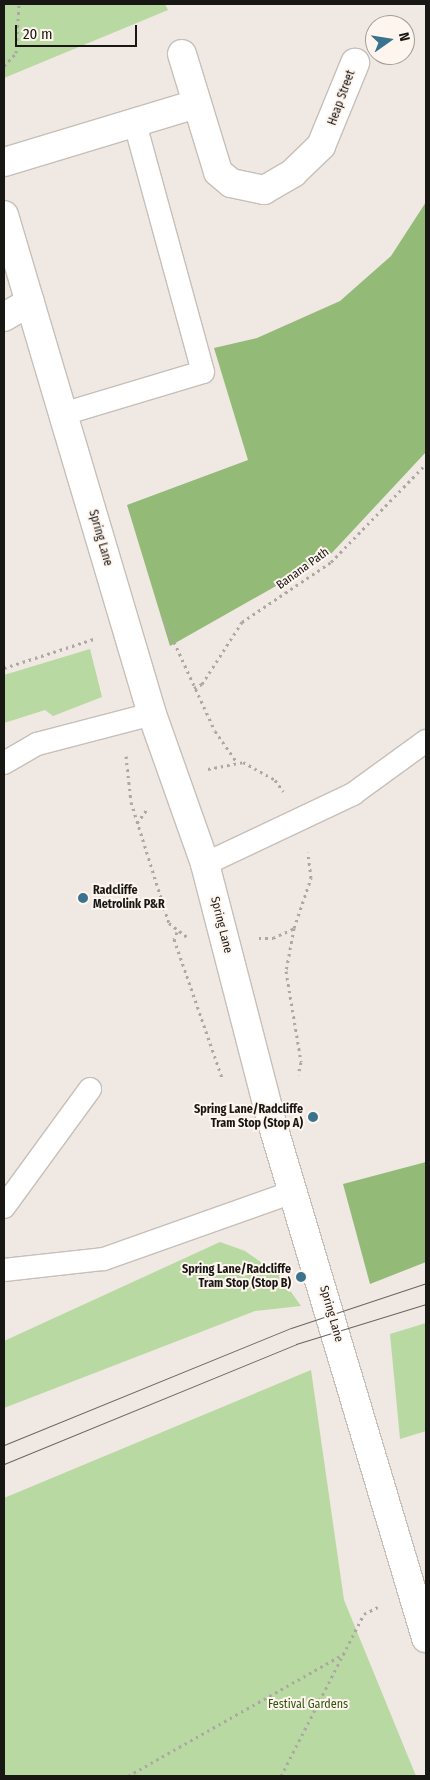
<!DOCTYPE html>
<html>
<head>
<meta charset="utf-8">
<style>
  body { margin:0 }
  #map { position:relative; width:430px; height:1780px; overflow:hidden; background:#f0e8e2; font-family:"Fira Sans Condensed",sans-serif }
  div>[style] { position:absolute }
  .green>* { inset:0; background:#b8d9a1 }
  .forest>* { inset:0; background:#94ba78 }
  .path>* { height:3px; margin-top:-1.5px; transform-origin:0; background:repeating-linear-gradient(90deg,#aea8a3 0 2.5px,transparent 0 6.5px) }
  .roads { filter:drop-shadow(1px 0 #c7bfb9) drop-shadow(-1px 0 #c7bfb9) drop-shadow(0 1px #c7bfb9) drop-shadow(0 -1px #c7bfb9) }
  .lane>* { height:22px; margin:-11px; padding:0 11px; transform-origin:11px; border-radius:11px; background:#fff }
  .street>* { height:28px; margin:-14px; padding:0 14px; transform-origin:14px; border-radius:14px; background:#fff }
  .primary>* { height:28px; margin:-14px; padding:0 14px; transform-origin:14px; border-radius:14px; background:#fff }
  .tram>* { height:1px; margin:-0.5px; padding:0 0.5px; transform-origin:0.5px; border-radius:0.5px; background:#6a6662 }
  .dots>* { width:14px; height:14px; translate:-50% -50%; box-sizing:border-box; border:2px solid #fef5ef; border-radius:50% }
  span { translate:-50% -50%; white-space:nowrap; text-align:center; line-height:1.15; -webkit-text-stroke:4px #fef5ef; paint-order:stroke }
  .street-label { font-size:12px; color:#191714 }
  .poi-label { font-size:12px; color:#191714; font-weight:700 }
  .left { translate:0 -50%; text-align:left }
  .right { translate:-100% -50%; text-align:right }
  .park-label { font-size:12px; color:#32550f }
  .frame { position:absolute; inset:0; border:5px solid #191714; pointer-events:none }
  .north { position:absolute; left:365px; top:15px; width:50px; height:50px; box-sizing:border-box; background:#fef5ef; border:1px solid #a29c97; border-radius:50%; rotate:77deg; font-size:14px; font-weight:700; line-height:20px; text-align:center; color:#191714 }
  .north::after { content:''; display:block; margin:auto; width:18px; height:22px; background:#3a738d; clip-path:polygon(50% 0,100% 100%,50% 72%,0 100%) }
  .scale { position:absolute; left:15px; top:25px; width:122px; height:22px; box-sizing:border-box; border:2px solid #191714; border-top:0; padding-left:6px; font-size:15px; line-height:18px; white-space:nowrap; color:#191714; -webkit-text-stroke:4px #fef5ef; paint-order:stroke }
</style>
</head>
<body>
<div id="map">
  <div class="green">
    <i style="clip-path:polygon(4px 4px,165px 4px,168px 10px,4px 78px)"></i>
    <i style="clip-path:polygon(90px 649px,102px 697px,53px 716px,45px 710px,4px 723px,4px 675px)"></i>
    <i style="clip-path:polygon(220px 1242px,245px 1251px,279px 1275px,301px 1306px,255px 1311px,4px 1408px,4px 1341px)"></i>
    <i style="clip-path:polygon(426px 1323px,426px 1431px,400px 1439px,390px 1334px)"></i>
    <i style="clip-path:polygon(311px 1370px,344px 1600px,416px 1776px,4px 1776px,4px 1498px)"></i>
  </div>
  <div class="forest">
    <i style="clip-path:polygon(426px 202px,426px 452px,329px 556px,170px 646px,127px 505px,248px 460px,214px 348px,257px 338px,340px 301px,391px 256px)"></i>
    <i style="clip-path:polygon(426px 1162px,426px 1262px,370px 1284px,343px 1184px)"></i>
  </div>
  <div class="path">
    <i style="left:4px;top:66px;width:18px;rotate:-47deg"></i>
    <i style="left:16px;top:53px;width:49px;rotate:-86.5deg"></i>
    <i style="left:163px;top:618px;width:124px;rotate:65.3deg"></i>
    <i style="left:215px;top:731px;width:38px;rotate:55deg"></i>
    <i style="left:4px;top:668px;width:95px;rotate:-17.9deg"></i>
    <i style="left:194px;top:688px;width:9px;rotate:-27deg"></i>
    <i style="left:202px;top:684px;width:74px;rotate:-57.2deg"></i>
    <i style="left:242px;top:622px;width:107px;rotate:-34deg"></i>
    <i style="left:331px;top:562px;width:136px;rotate:-45.9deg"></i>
    <i style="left:126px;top:756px;width:46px;rotate:83.8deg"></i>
    <i style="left:131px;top:802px;width:127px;rotate:72.6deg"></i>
    <i style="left:169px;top:923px;width:24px;rotate:38deg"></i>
    <i style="left:208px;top:769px;width:36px;rotate:-11deg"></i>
    <i style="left:243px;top:762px;width:37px;rotate:29deg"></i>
    <i style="left:275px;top:780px;width:14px;rotate:54deg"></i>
    <i style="left:137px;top:823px;width:17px;rotate:-54deg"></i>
    <i style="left:294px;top:928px;width:44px;rotate:100.5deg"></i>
    <i style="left:286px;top:971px;width:92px;rotate:80.6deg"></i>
    <i style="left:301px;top:1062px;width:13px;rotate:103deg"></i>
    <i style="left:177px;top:932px;width:8px;rotate:113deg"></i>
    <i style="left:174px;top:939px;width:147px;rotate:70.9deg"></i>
    <i style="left:259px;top:938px;width:14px"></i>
    <i style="left:273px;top:938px;width:23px;rotate:-25deg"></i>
    <i style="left:294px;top:928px;width:53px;rotate:-71.2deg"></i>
    <i style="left:311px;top:878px;width:26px;rotate:-97deg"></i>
    <i style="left:128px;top:1776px;width:248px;rotate:-29.5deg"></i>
    <i style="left:281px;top:1776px;width:182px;rotate:-62.9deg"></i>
    <i style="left:364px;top:1614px;width:18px;rotate:-27deg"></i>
  </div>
  <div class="roads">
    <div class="lane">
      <i style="left:63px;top:414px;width:146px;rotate:-16.7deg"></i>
      <i style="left:203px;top:372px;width:258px;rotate:-105.3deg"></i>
      <i style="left:4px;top:763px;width:38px;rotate:-30deg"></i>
      <i style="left:37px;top:744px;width:119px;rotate:-14.6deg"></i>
      <i style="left:205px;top:864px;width:164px;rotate:-25.3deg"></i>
      <i style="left:353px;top:794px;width:90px;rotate:-36deg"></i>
      <i style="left:4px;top:1207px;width:146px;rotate:-53.9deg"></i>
      <i style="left:4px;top:1270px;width:101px;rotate:-6.3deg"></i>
      <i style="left:104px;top:1259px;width:201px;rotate:-19.5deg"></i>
    </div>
    <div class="street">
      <i style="left:182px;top:54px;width:123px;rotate:73deg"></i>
      <i style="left:218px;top:172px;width:17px;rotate:40deg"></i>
      <i style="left:231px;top:183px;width:34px;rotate:12deg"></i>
      <i style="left:264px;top:190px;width:34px;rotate:-30deg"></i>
      <i style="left:293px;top:173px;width:39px;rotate:-44deg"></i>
      <i style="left:321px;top:146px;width:90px;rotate:-67.7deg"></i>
      <i style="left:4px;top:162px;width:201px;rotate:-16.8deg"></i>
      <i style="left:4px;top:317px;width:30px;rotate:-30deg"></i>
    </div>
    <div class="primary">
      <i style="left:4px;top:215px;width:520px;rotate:73.48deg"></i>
      <i style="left:152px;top:714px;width:159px;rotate:70.5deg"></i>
      <i style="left:205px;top:864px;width:260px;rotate:75.5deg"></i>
      <i style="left:270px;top:1116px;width:545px;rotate:73.36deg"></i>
    </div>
  </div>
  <div class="tram">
    <i style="left:4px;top:1445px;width:310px;rotate:-22.2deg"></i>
    <i style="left:291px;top:1328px;width:142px;rotate:-18.4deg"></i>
    <i style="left:4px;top:1464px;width:316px;rotate:-22.3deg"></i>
    <i style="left:296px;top:1344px;width:136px;rotate:-17.1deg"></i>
  </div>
  <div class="dots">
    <i style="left:83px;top:898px;background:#3a738d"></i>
    <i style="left:313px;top:1117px;background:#3a738d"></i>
    <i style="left:301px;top:1277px;background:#3a738d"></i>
  </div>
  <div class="street-label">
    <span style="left:342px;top:98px;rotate:-70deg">Heap Street</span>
    <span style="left:100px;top:538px;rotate:74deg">Spring Lane</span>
    <span style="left:303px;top:569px;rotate:-36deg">Banana Path</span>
    <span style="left:221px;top:925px;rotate:76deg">Spring Lane</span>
    <span style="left:331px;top:1314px;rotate:74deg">Spring Lane</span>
  </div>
  <div class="poi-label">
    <span class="left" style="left:93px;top:898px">Radcliffe<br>Metrolink P&amp;R</span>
    <span class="right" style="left:303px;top:1117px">Spring Lane/Radcliffe<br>Tram Stop (Stop A)</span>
    <span class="right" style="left:291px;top:1277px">Spring Lane/Radcliffe<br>Tram Stop (Stop B)</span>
  </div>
  <div class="park-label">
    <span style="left:308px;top:1705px">Festival Gardens</span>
  </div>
  <div class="frame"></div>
  <div class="north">N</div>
  <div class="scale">20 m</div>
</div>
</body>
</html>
